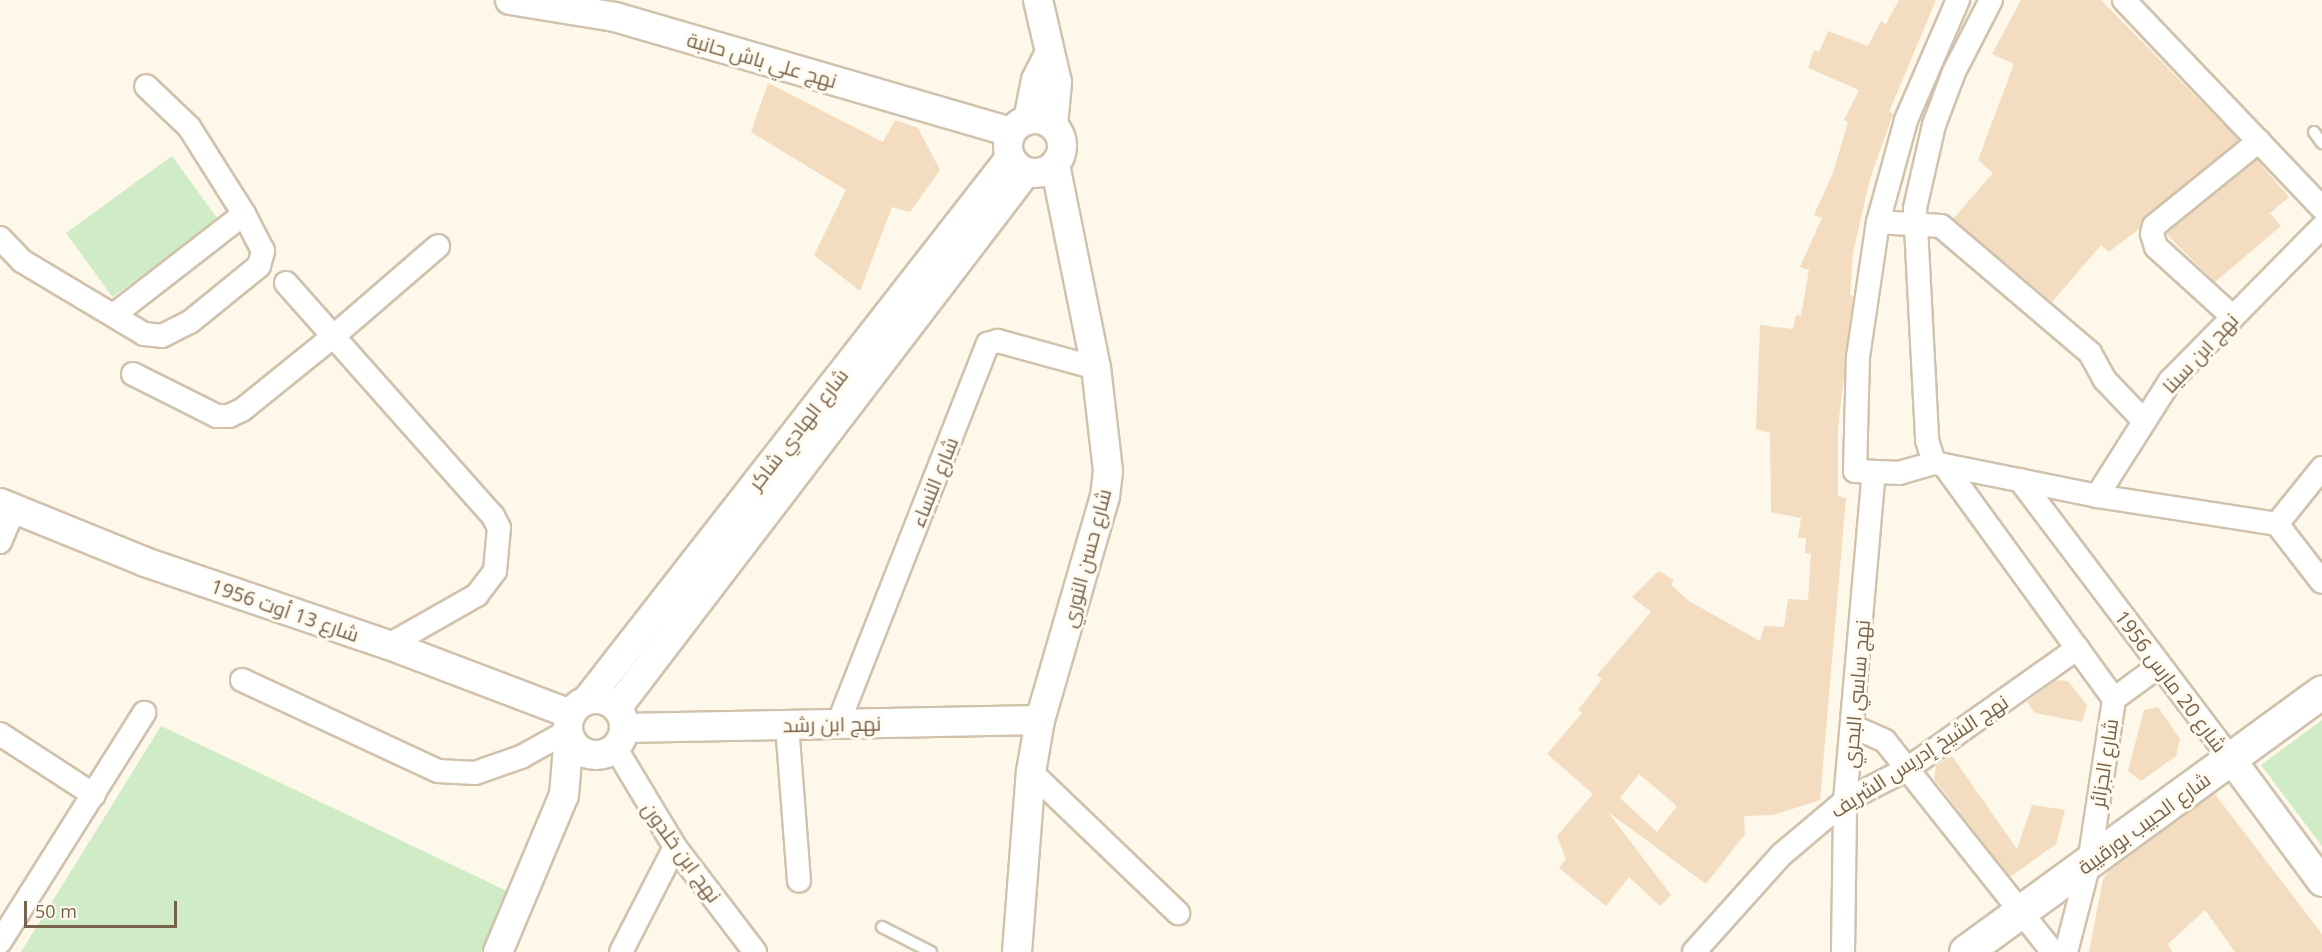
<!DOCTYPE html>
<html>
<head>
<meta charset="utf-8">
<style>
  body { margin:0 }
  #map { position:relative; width:2322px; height:952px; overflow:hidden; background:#fdf8e9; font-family:"Open Sans",Cairo,sans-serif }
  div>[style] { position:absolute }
  .green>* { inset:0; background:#d0ecc6; transform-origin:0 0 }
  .building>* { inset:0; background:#f4dcc0 }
  .roads { filter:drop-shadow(2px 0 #d0c2ad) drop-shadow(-2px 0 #d0c2ad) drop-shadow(0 2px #d0c2ad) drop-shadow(0 -2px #d0c2ad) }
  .service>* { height:10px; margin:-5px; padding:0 5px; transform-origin:5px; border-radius:5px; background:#fff }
  .minor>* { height:22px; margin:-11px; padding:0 11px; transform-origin:11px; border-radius:11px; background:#fff }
  .tertiary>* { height:28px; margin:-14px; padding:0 14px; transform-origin:14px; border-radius:14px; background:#fff }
  .tertiary>.ring { margin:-14px; padding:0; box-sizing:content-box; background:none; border:28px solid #fff; border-radius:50% }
  .secondary>* { height:32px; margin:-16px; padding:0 16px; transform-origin:16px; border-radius:16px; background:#fff }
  span { translate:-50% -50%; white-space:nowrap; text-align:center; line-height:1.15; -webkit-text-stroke:6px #fffbf0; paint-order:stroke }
  .street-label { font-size:20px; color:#79624b }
  .scale { position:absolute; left:24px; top:901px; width:153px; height:27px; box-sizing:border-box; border:3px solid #79624b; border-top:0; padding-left:8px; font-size:18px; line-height:21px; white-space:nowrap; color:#79624b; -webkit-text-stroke:4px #fffbf0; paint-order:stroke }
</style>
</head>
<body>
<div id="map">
  <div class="green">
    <i style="left:172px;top:156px;width:79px;height:131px;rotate:54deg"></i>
    <i style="clip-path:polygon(2322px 720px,2322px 846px,2261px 765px)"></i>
    <i style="clip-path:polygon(161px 726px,507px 891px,481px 952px,21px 952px)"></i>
  </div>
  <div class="building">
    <i style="clip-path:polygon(evenodd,1899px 0,1936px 0,1889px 112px,1893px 114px,1870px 179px,1853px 253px,1850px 295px,1853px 296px,1838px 428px,1838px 496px,1846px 498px,1820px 800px,1773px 815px,1744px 816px,1745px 834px,1706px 884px,1608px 812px,1671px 895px,1660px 906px,1629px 877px,1606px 906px,1559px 868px,1566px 859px,1557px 836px,1593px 794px,1547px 754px,1582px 713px,1578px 710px,1602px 679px,1597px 675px,1651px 612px,1632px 597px,1659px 571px,1674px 580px,1671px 585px,1689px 601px,1760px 641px,1764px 626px,1784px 627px,1788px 599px,1808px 600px,1811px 554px,1805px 553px,1806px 538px,1798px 538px,1801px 518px,1771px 512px,1770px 433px,1756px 429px,1760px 325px,1793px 329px,1796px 315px,1801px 316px,1809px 270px,1800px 267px,1822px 218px,1814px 215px,1833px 173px,1848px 122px,1844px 120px,1859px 90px,1808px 68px,1814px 50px,1819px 52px,1828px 31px,1868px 46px,1881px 21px,1886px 24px,1899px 0,1639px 774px,1677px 806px,1657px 832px,1620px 798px,1639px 774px)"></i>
    <i style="clip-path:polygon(2021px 0,2101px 0,2239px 140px,2146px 216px,2140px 228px,2109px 252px,2101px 245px,2052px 302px,1953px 219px,1993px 173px,1978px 160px,2014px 64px,1992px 54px)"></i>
    <i style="clip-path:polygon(768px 83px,883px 142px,895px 120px,918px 128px,940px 170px,910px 212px,892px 207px,860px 291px,814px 255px,846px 190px,751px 132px)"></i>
    <i style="clip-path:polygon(2257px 160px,2289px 197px,2270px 213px,2281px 226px,2215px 282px,2166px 234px)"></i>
    <i style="clip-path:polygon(2056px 680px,2068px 681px,2087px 705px,2082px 722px,2035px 713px,2027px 702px)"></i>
    <i style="clip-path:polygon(2158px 707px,2180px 739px,2176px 756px,2141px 781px,2128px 771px,2144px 710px)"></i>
    <i style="clip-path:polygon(1952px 756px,2017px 849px,2032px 805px,2065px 810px,2056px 844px,2010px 877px,1934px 779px,1936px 766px)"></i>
    <i style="clip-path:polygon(2214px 793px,2322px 934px,2322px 952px,2235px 952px,2205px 910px,2168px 944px,2172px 952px,2089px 952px,2103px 879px,2109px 871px)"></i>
  </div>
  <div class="roads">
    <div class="service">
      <i style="left:2314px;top:132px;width:14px;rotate:54deg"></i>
      <i style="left:882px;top:927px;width:55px;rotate:27deg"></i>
    </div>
    <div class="minor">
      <i style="left:1991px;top:0;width:81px;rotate:117.2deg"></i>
      <i style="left:1954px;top:72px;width:57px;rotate:110.7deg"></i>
      <i style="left:1934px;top:125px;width:85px;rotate:102.9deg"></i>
      <i style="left:1915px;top:208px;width:232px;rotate:87deg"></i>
      <i style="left:1927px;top:440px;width:24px;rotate:73deg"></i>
      <i style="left:1934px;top:463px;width:166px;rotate:11.4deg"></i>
      <i style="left:2097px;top:496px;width:182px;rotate:8.8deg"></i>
      <i style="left:2124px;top:0;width:287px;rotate:46.4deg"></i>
      <i style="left:1878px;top:222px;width:63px;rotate:3.6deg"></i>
      <i style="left:1941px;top:226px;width:196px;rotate:40.4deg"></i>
      <i style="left:2090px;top:353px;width:31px;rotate:61deg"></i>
      <i style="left:2105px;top:380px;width:57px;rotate:46.4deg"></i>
      <i style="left:0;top:238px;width:32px;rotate:46deg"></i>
      <i style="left:22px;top:261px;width:142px;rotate:30.9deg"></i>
      <i style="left:144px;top:334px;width:18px;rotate:6deg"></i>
      <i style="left:162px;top:336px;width:31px;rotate:-27deg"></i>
      <i style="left:190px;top:322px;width:89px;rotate:-39.1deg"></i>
      <i style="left:259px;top:266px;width:16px;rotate:-75deg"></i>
      <i style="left:263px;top:251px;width:42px;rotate:-117.2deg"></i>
      <i style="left:244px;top:214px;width:103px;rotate:-122.3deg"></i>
      <i style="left:189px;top:127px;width:59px;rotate:-136.4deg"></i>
      <i style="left:286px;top:283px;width:312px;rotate:48.4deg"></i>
      <i style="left:493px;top:516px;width:13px;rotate:63deg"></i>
      <i style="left:499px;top:528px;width:43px;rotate:95.3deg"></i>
      <i style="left:495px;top:571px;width:30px;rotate:127deg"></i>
      <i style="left:477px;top:595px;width:101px;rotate:150.4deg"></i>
      <i style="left:115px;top:314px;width:163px;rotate:-37.8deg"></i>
      <i style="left:2233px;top:317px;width:104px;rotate:-137.7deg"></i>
      <i style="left:2156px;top:247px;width:14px;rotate:-107deg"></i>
      <i style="left:2152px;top:234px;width:8px;rotate:-76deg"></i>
      <i style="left:2154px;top:226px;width:135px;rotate:-39deg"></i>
      <i style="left:133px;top:374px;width:94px;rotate:26.6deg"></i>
      <i style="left:217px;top:416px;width:12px"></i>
      <i style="left:229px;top:416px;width:14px;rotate:-25deg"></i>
      <i style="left:242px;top:410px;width:119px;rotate:-38.9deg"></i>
      <i style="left:335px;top:335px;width:136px;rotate:-40.8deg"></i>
      <i style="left:1934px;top:463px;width:35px;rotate:164deg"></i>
      <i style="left:1900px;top:473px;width:45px;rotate:-177.5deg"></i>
      <i style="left:1855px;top:471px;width:114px;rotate:-88.5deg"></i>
      <i style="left:1858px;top:357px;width:136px;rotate:-81.6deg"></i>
      <i style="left:1878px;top:222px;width:106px;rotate:-74.6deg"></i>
      <i style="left:1906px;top:120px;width:131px;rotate:-66.6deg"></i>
      <i style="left:1944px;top:465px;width:289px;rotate:54deg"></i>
      <i style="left:2020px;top:480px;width:350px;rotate:52.9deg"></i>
      <i style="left:2097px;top:496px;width:136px;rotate:-57.6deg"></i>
      <i style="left:2170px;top:381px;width:216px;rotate:-45.4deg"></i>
      <i style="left:2277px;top:524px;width:73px;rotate:52.2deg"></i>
      <i style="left:2277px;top:524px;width:72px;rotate:-51.2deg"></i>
      <i style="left:0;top:542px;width:33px;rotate:-67deg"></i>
      <i style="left:242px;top:680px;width:216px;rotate:24.9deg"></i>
      <i style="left:438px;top:771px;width:37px;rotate:3deg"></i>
      <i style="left:475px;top:773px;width:49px;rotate:-19.2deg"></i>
      <i style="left:521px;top:757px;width:54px;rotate:-29deg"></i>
      <i style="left:838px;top:724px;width:409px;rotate:-68.5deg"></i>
      <i style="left:988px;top:344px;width:10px;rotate:-17deg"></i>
      <i style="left:998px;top:341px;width:102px;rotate:15.4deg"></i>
      <i style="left:787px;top:725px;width:156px;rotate:85.6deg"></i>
      <i style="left:1854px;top:727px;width:34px;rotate:24deg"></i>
      <i style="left:1885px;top:741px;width:270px;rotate:51.5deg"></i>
      <i style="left:0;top:734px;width:112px;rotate:33deg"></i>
      <i style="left:615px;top:747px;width:117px;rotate:59deg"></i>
      <i style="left:675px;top:847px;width:132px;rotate:52.7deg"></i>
      <i style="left:1031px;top:772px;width:204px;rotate:43.8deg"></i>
      <i style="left:0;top:942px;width:271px;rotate:-57.8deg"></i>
      <i style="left:621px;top:952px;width:118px;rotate:-62.8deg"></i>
      <i style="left:1694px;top:952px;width:130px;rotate:-48.1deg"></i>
      <i style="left:1781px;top:855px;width:84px;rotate:-40.2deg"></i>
      <i style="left:1845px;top:801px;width:70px;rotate:-27.3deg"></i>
      <i style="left:1907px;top:769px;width:209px;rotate:-35.3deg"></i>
      <i style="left:1843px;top:952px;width:151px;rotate:-89.2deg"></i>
      <i style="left:1845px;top:801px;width:330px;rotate:-85deg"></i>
      <i style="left:2066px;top:952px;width:92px;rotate:-75.5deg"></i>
      <i style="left:2089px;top:863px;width:166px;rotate:-81.3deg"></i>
      <i style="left:2114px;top:699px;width:56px;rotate:-36.3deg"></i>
    </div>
    <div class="tertiary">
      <i style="left:510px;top:0;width:106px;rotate:9.2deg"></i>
      <i style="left:615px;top:17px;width:412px;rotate:16.2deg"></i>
      <i style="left:1038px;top:0;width:84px;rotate:77deg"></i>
      <i style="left:1057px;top:82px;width:44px;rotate:95.2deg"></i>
      <i class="ring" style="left:1008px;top:119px;width:26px;height:26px"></i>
      <i style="left:1028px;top:120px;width:41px;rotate:-78.7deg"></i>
      <i style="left:1036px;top:80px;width:27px;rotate:-63deg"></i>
      <i style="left:0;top:503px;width:157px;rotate:22.1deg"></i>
      <i style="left:145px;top:562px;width:258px;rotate:18.8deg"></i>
      <i style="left:389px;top:645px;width:195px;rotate:20.8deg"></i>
      <i class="ring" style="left:568px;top:699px;width:28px;height:28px"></i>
      <i style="left:587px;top:700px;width:688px;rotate:-52.03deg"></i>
      <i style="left:617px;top:708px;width:674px;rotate:-52.65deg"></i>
      <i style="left:624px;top:728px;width:416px;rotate:-1.1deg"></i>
      <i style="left:2231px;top:759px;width:153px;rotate:53.5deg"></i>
      <i style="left:498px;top:952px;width:170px;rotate:-67.2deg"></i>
      <i style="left:564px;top:795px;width:59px;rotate:-85.2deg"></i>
      <i style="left:1017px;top:952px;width:181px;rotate:-85.6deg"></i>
      <i style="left:1031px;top:772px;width:53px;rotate:-80.2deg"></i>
      <i style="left:1040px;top:720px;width:233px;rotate:-73.8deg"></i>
      <i style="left:1105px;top:496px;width:25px;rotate:-83deg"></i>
      <i style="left:1108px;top:471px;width:104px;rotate:-96.6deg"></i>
      <i style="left:1096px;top:368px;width:208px;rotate:-101.4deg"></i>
    </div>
    <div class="secondary">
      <i style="left:1966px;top:952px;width:441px;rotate:-36.1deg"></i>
    </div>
  </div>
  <div class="street-label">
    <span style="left:762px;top:60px;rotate:16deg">نهج علي باش حانبة</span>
    <span style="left:2200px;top:353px;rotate:-47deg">نهج ابن سينا</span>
    <span style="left:798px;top:429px;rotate:-52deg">شارع الهادي شاكر</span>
    <span style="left:934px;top:482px;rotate:-68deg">شارع النساء</span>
    <span style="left:1086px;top:558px;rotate:-75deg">شارع حسن النوري</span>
    <span style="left:285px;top:610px;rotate:19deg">شارع 13 أوت 1956</span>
    <span style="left:2171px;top:681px;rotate:53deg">شارع 20 مارس 1956</span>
    <span style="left:1856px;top:694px;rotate:-85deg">نهج ساسي البحري</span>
    <span style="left:832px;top:724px;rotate:-1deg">نهج ابن رشد</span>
    <span style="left:1919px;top:756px;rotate:-33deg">نهج الشيخ إدريس الشريف</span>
    <span style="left:2104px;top:763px;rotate:-81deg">شارع الجزائر</span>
    <span style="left:2144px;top:823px;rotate:-36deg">شارع الحبيب بورقيبة</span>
    <span style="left:682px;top:852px;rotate:54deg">نهج ابن خلدون</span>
  </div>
  <div class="scale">50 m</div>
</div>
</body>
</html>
